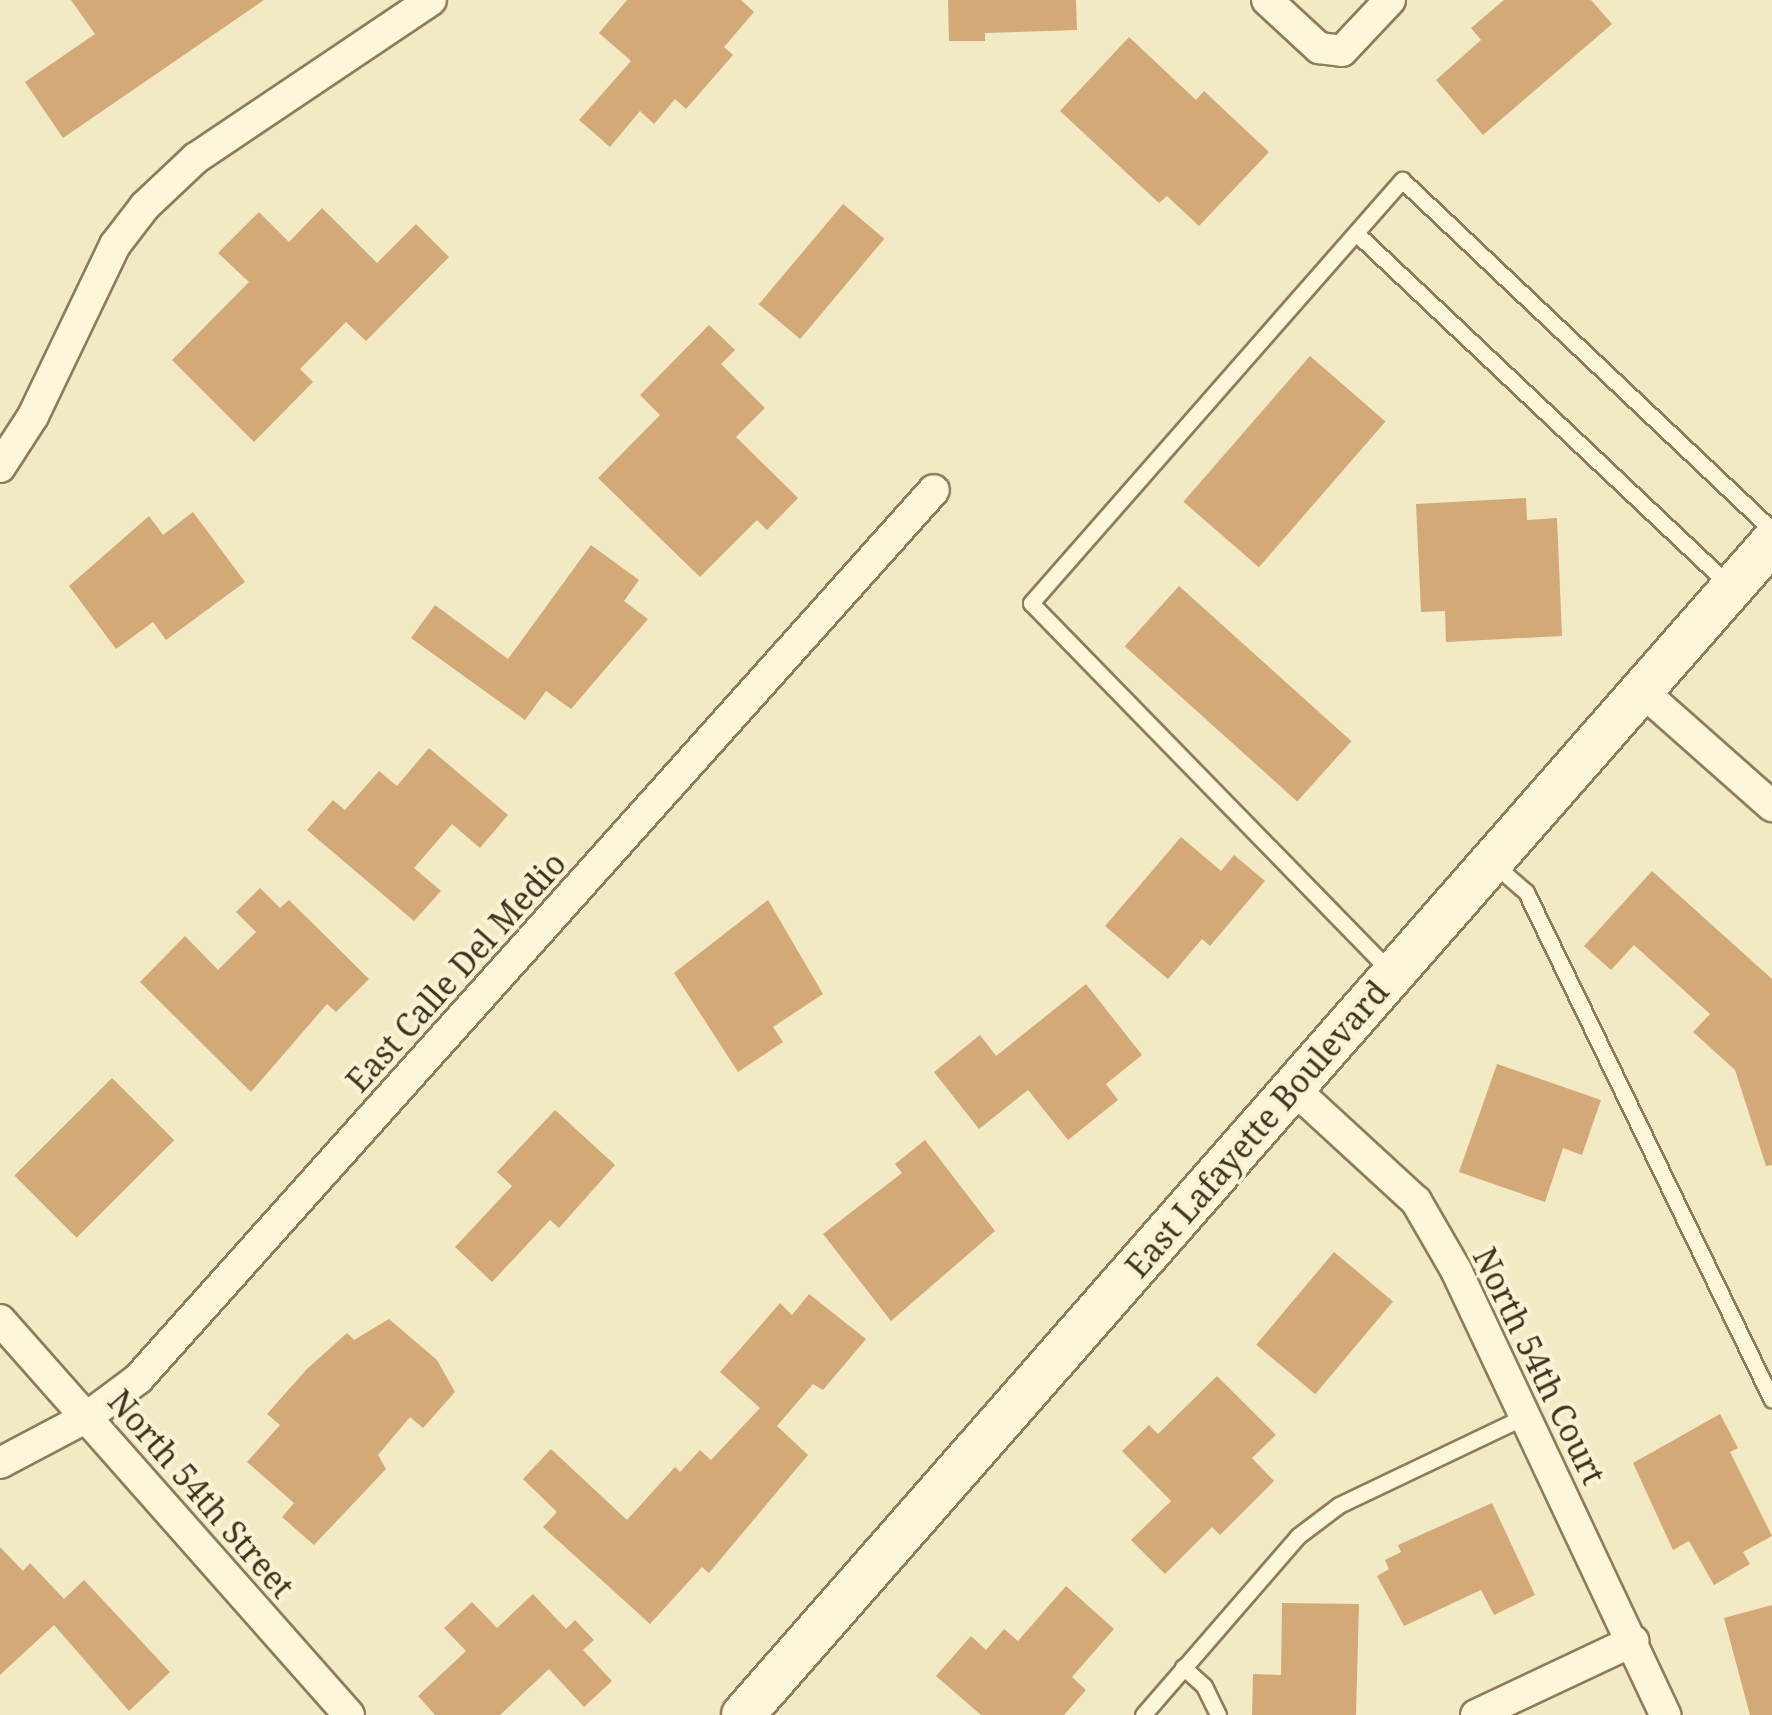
<!DOCTYPE html>
<html>
<head>
<meta charset="utf-8">
<style>
  body { margin:0 }
  #map { position:relative; width:1772px; height:1715px; overflow:hidden; background:#f2eac5; font-family:"Noto Serif",serif }
  div>[style] { position:absolute }
  .building>* { inset:0; background:#d3a978; transform-origin:0 0 }
  .roads { filter:drop-shadow(2px 0 #8f7c59) drop-shadow(-2px 0 #8f7c59) drop-shadow(0 2px #8f7c59) drop-shadow(0 -2px #8f7c59) }
  .lane>* { height:15px; margin:-7.5px; padding:0 7.5px; transform-origin:7.5px; border-radius:7.5px; background:#fcf6da }
  .street>* { height:30px; margin:-15px; padding:0 15px; transform-origin:15px; border-radius:15px; background:#fcf6da }
  .secondary>* { height:42px; margin:-21px; padding:0 21px; transform-origin:21px; border-radius:21px; background:#fcf6da }
  span { translate:-50% -50%; white-space:nowrap; text-align:center; line-height:1.15; -webkit-text-stroke:8px #f9f3d6; paint-order:stroke }
  .street-label { font-size:32px; color:#3e321e }
</style>
</head>
<body>
<div id="map">
  <div class="building">
    <i style="clip-path:polygon(71px 0,264px 0,63px 138px,25px 82px,95px 34px)"></i>
    <i style="clip-path:polygon(627px 0,741px 0,754px 12px,724px 47px,733px 55px,686px 109px,675px 99px,654px 124px,640px 111px,610px 147px,579px 120px,631px 61px,599px 33px)"></i>
    <i style="clip-path:polygon(948px 0,1076px 0,1077px 30px,985px 33px,985px 41px,949px 41px)"></i>
    <i style="clip-path:polygon(1504px 0,1591px 0,1612px 24px,1483px 135px,1436px 80px,1481px 40px,1471px 28px)"></i>
    <i style="clip-path:polygon(1129px 37px,1196px 100px,1204px 91px,1269px 152px,1199px 226px,1167px 196px,1159px 203px,1060px 111px)"></i>
    <i style="left:843px;top:204px;width:54px;height:131px;rotate:40deg"></i>
    <i style="clip-path:polygon(322px 208px,377px 263px,416px 224px,449px 257px,366px 341px,346px 322px,300px 369px,313px 382px,254px 442px,172px 360px,249px 282px,218px 253px,259px 212px,289px 242px)"></i>
    <i style="clip-path:polygon(709px 325px,735px 350px,721px 364px,765px 408px,736px 437px,798px 498px,767px 530px,757px 520px,700px 577px,598px 478px,660px 415px,640px 395px)"></i>
    <i style="left:1310px;top:356px;width:100px;height:193px;rotate:41deg"></i>
    <i style="clip-path:polygon(1526px 498px,1527px 520px,1557px 518px,1562px 636px,1446px 642px,1445px 611px,1421px 612px,1416px 504px)"></i>
    <i style="clip-path:polygon(193px 512px,245px 582px,166px 640px,153px 622px,116px 649px,69px 586px,149px 516px,163px 535px)"></i>
    <i style="clip-path:polygon(591px 545px,639px 580px,624px 601px,648px 619px,571px 709px,546px 691px,525px 720px,411px 638px,435px 605px,508px 659px)"></i>
    <i style="left:1179px;top:586px;width:232px;height:81px;rotate:42deg"></i>
    <i style="clip-path:polygon(429px 748px,508px 815px,480px 848px,452px 824px,414px 868px,441px 891px,414px 921px,307px 830px,333px 800px,345px 810px,379px 771px,397px 786px)"></i>
    <i style="clip-path:polygon(1181px 837px,1221px 871px,1234px 855px,1265px 881px,1210px 946px,1202px 939px,1168px 979px,1105px 926px)"></i>
    <i style="clip-path:polygon(1652px 871px,1772px 979px,1772px 1165px,1766px 1166px,1735px 1070px,1693px 1032px,1710px 1014px,1634px 945px,1611px 970px,1584px 946px)"></i>
    <i style="clip-path:polygon(260px 888px,280px 908px,289px 900px,369px 979px,336px 1012px,327px 1004px,251px 1092px,140px 982px,185px 936px,218px 970px,256px 932px,236px 912px)"></i>
    <i style="clip-path:polygon(768px 900px,823px 994px,773px 1027px,783px 1042px,738px 1072px,674px 973px)"></i>
    <i style="clip-path:polygon(1086px 984px,1142px 1055px,1106px 1084px,1118px 1100px,1068px 1140px,1028px 1090px,979px 1129px,934px 1072px,980px 1035px,996px 1056px)"></i>
    <i style="clip-path:polygon(1497px 1064px,1601px 1100px,1582px 1155px,1563px 1148px,1545px 1202px,1459px 1172px)"></i>
    <i style="left:112px;top:1078px;width:88px;height:138px;rotate:45deg"></i>
    <i style="clip-path:polygon(555px 1110px,615px 1165px,559px 1228px,550px 1220px,492px 1282px,455px 1247px,512px 1186px,497px 1172px)"></i>
    <i style="clip-path:polygon(925px 1140px,995px 1231px,891px 1321px,823px 1234px,902px 1173px,895px 1164px)"></i>
    <i style="left:1334px;top:1252px;width:77px;height:121px;rotate:40deg"></i>
    <i style="clip-path:polygon(809px 1294px,866px 1339px,823px 1390px,813px 1384px,777px 1426px,808px 1455px,709px 1573px,702px 1567px,650px 1624px,543px 1527px,557px 1512px,523px 1479px,551px 1449px,627px 1520px,675px 1467px,680px 1472px,700px 1450px,711px 1460px,760px 1408px,720px 1372px,780px 1303px,792px 1315px)"></i>
    <i style="clip-path:polygon(389px 1319px,437px 1360px,455px 1392px,423px 1428px,410px 1417px,378px 1455px,386px 1469px,314px 1545px,282px 1517px,294px 1503px,247px 1462px,280px 1425px,267px 1414px,307px 1369px,347px 1333px,354px 1340px)"></i>
    <i style="clip-path:polygon(1217px 1376px,1276px 1435px,1252px 1458px,1274px 1481px,1220px 1535px,1212px 1527px,1165px 1574px,1131px 1540px,1171px 1501px,1122px 1451px,1149px 1425px,1158px 1434px)"></i>
    <i style="clip-path:polygon(1720px 1414px,1738px 1448px,1730px 1452px,1772px 1536px,1743px 1552px,1750px 1564px,1714px 1585px,1689px 1541px,1673px 1550px,1633px 1463px)"></i>
    <i style="clip-path:polygon(1492px 1503px,1535px 1595px,1494px 1615px,1481px 1590px,1404px 1626px,1377px 1576px,1389px 1569px,1385px 1560px,1401px 1552px,1398px 1545px)"></i>
    <i style="clip-path:polygon(0 1547px,23px 1571px,30px 1563px,64px 1599px,84px 1580px,170px 1672px,129px 1711px,54px 1625px,0 1675px)"></i>
    <i style="clip-path:polygon(1066px 1586px,1114px 1629px,1072px 1677px,1086px 1690px,1064px 1715px,981px 1715px,936px 1676px,971px 1636px,986px 1650px,1004px 1629px,1018px 1641px)"></i>
    <i style="clip-path:polygon(533px 1594px,566px 1629px,575px 1620px,594px 1640px,583px 1650px,612px 1681px,584px 1707px,549px 1669px,500px 1715px,435px 1715px,418px 1696px,466px 1651px,444px 1628px,472px 1602px,497px 1628px)"></i>
    <i style="clip-path:polygon(1282px 1603px,1359px 1604px,1356px 1715px,1252px 1715px,1253px 1674px,1281px 1675px)"></i>
    <i style="clip-path:polygon(1772px 1605px,1772px 1715px,1750px 1715px,1724px 1618px)"></i>
  </div>
  <div class="roads">
    <div class="lane">
      <i style="left:1356px;top:233px;width:516px;rotate:43.35deg"></i>
      <i style="left:1495px;top:865px;width:41px;rotate:41.1deg"></i>
      <i style="left:1526px;top:892px;width:564px;rotate:64.16deg"></i>
      <i style="left:1390px;top:971px;width:514px;rotate:-134.29deg"></i>
      <i style="left:1031px;top:603px;width:563px;rotate:-48.75deg"></i>
      <i style="left:1402px;top:180px;width:509px;rotate:43.41deg"></i>
      <i style="left:1183px;top:1667px;width:28px;rotate:42deg"></i>
      <i style="left:1204px;top:1686px;width:32px;rotate:64deg"></i>
      <i style="left:1143px;top:1715px;width:237px;rotate:-49.1deg"></i>
      <i style="left:1298px;top:1536px;width:51px;rotate:-37.1deg"></i>
      <i style="left:1339px;top:1505px;width:207px;rotate:-25.5deg"></i>
    </div>
    <div class="street">
      <i style="left:1267px;top:0;width:71px;rotate:42.7deg"></i>
      <i style="left:1319px;top:48px;width:23px;rotate:7deg"></i>
      <i style="left:1342px;top:51px;width:70px;rotate:-46.7deg"></i>
      <i style="left:0;top:467px;width:61px;rotate:-57.1deg"></i>
      <i style="left:33px;top:416px;width:190px;rotate:-64.4deg"></i>
      <i style="left:115px;top:245px;width:49px;rotate:-52.4deg"></i>
      <i style="left:145px;top:206px;width:70px;rotate:-43.3deg"></i>
      <i style="left:196px;top:158px;width:283px;rotate:-33.9deg"></i>
      <i style="left:1642px;top:691px;width:174px;rotate:41.5deg"></i>
      <i style="left:1293px;top:1088px;width:167px;rotate:42.6deg"></i>
      <i style="left:1416px;top:1201px;width:80px;rotate:59.9deg"></i>
      <i style="left:1456px;top:1270px;width:492px;rotate:64.8deg"></i>
      <i style="left:0;top:1320px;width:527px;rotate:48.54deg"></i>
      <i style="left:0;top:1463px;width:98px;rotate:-27.9deg"></i>
      <i style="left:87px;top:1417px;width:64px;rotate:-36.7deg"></i>
      <i style="left:138px;top:1379px;width:1193px;rotate:-48.16deg"></i>
      <i style="left:1476px;top:1715px;width:174px;rotate:-25.2deg"></i>
    </div>
    <div class="secondary">
      <i style="left:743px;top:1715px;width:1560px;rotate:-48.74deg"></i>
    </div>
  </div>
  <div class="street-label">
    <span style="left:456px;top:972px;rotate:-48deg">East Calle Del Medio</span>
    <span style="left:1257px;top:1129px;rotate:-49deg">East Lafayette Boulevard</span>
    <span style="left:1539px;top:1366px;rotate:64deg">North 54th Court</span>
    <span style="left:201px;top:1494px;rotate:49deg">North 54th Street</span>
  </div>
</div>
</body>
</html>
